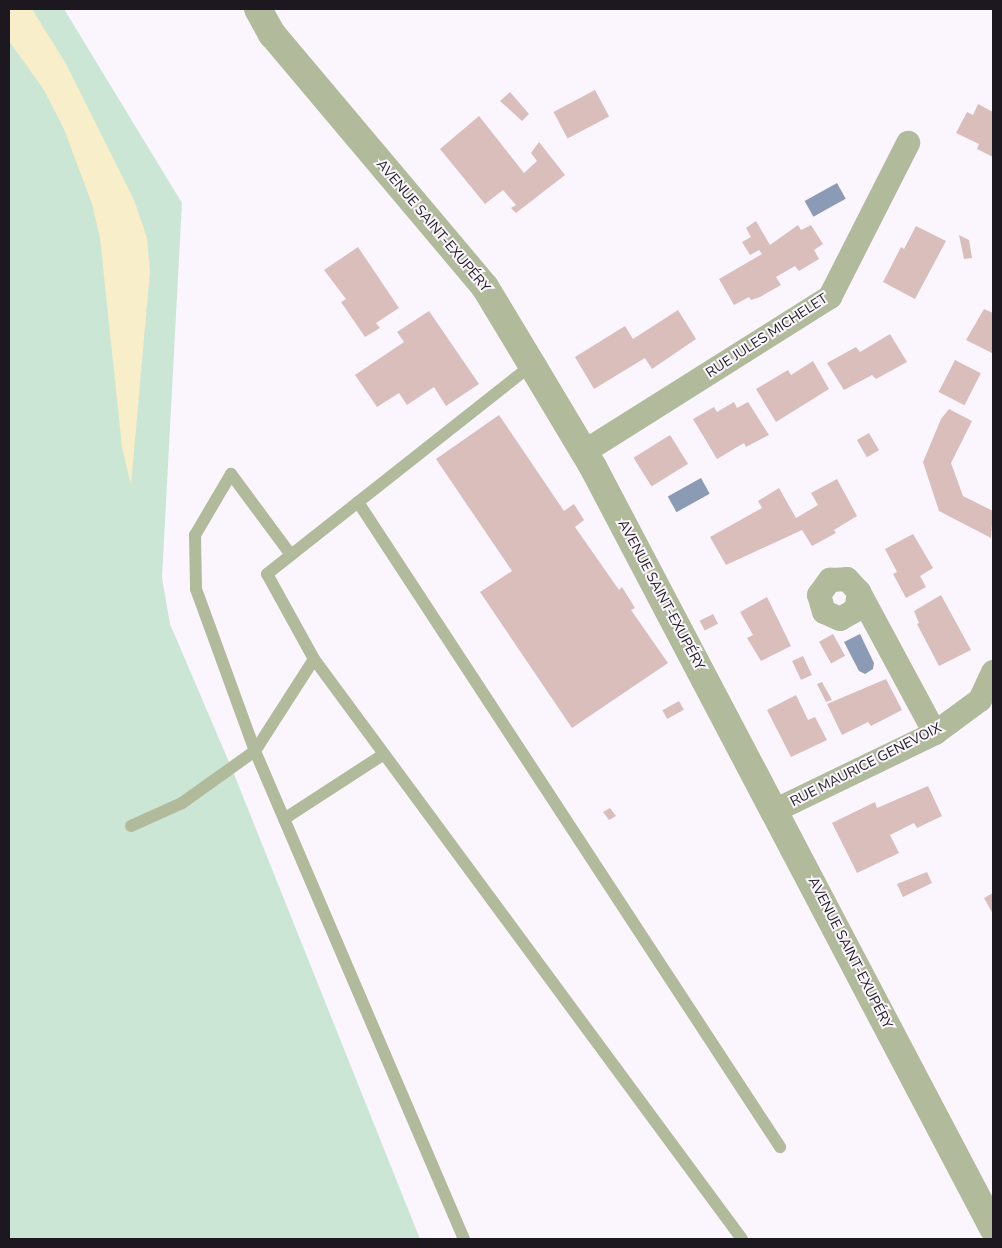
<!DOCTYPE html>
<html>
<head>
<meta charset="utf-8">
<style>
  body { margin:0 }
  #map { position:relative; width:1002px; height:1248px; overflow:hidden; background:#fbf6fe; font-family:"Nunito Sans",sans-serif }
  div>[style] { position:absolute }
  .green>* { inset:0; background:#cce6d6 }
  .sand>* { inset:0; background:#f8eec9 }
  .water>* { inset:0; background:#8c9bb5; transform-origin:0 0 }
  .building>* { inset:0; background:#d9bebb; transform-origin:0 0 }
  .service>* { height:12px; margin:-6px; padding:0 6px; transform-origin:6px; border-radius:6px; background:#b1bb9b }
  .minor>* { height:24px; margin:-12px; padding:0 12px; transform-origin:12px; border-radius:12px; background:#b1bb9b }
  .tertiary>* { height:28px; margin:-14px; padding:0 14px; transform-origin:14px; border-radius:14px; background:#b1bb9b }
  span { translate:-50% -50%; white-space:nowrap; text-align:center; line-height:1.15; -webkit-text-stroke:4px #fbf6fe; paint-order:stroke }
  .street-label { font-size:14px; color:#1d181f }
  .frame { position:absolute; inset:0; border:10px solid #1d181f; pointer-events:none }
</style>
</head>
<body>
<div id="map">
  <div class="green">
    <i style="clip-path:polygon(9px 9px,64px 9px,182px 203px,162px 578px,170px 624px,232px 769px,420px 1239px,9px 1239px)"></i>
  </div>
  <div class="sand">
    <i style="clip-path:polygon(9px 9px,32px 9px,66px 64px,134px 200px,147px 238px,150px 271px,131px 485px,122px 447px,100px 238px,92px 204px,64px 129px,44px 90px,9px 41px)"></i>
  </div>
  <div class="water">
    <i style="left:837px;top:183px;width:18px;height:37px;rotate:61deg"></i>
    <i style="left:701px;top:478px;width:18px;height:38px;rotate:61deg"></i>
    <i style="clip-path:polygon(860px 634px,874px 663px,873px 669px,865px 674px,859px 671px,844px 642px)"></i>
  </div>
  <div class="building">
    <i style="left:595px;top:90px;width:30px;height:47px;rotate:62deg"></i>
    <i style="clip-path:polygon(510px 92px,529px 114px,522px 121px,500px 101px)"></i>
    <i style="clip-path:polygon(978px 104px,993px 112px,993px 157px,977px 149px,979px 144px,956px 133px,967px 112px,973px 115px)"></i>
    <i style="clip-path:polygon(479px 116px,524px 173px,537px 161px,531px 153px,539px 142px,565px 175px,516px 213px,511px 208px,516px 205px,503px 190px,485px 204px,440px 149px)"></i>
    <i style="clip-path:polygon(756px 221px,770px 245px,798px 225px,801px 230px,811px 225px,823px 244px,814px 250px,819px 259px,799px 271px,795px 266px,776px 277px,781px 285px,760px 297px,751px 300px,749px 297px,734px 305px,719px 279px,762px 254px,759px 250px,750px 255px,742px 242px,751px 237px,746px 228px)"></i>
    <i style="clip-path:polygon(916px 226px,946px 241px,915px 299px,883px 282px,901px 247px,904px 249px)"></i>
    <i style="clip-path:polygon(959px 235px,969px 240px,972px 258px,964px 259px)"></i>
    <i style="clip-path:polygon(358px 247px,399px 308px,376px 323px,380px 328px,365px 337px,341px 302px,346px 299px,324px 270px)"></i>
    <i style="clip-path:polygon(984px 309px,993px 313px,992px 353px,966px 340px)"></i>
    <i style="clip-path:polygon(678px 310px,696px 339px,652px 369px,645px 358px,594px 389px,575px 357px,625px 326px,633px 339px)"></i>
    <i style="clip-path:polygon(429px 311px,479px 384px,446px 406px,434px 387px,407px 405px,399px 393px,377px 407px,355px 375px,404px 342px,397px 332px)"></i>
    <i style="clip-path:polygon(890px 334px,907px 362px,876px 379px,872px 375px,844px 390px,827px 363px,856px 347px,860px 352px)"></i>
    <i style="left:955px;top:360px;width:29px;height:36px;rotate:27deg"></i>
    <i style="clip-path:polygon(813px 361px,829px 389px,776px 422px,756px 389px,788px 370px,791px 375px)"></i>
    <i style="clip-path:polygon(734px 402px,737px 408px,748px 402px,769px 435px,746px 447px,744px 443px,717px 459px,693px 419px,714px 407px,717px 412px)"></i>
    <i style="clip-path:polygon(949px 409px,972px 421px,951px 463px,963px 496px,993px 511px,991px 538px,939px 511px,923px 462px,941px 419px)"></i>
    <i style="clip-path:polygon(499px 415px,564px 511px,574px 504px,584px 520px,575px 527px,619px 590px,622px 587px,635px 608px,631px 610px,668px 663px,572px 728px,480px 592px,512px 571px,436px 459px)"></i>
    <i style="left:869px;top:433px;width:20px;height:14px;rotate:60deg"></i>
    <i style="left:670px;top:435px;width:34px;height:43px;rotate:58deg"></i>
    <i style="clip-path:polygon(837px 479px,857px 516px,834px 530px,836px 533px,812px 546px,802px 530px,726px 565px,710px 537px,762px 508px,758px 501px,779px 488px,796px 518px,818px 505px,811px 493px)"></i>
    <i style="clip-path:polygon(913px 534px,933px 568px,920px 576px,926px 587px,906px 598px,893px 574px,897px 572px,885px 549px)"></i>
    <i style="clip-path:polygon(941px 595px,971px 650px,939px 666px,917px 624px,919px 623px,914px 611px)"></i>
    <i style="clip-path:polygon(767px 597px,791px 646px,761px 661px,747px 638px,753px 635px,740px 612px)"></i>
    <i style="left:713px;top:614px;width:11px;height:15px;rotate:63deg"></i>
    <i style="left:833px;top:634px;width:25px;height:16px;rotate:61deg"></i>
    <i style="left:803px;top:656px;width:21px;height:12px;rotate:65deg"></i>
    <i style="clip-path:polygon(886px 679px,902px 710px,871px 726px,868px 722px,842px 735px,827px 704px)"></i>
    <i style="clip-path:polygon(822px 682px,832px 700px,826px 702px,817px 684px)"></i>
    <i style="clip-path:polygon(796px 695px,808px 720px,815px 717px,827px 740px,791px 757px,767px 710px)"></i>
    <i style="left:679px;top:701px;width:10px;height:19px;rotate:61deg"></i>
    <i style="clip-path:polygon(928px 786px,942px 816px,917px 828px,914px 823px,890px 835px,899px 853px,857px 873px,832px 823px,875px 802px,877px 808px)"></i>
    <i style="clip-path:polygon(610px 808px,616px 816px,609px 820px,603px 812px)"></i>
    <i style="clip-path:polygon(927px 872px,932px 883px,903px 897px,897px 884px)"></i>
    <i style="clip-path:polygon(993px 893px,993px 914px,984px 898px)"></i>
  </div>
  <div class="service">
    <i style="left:358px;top:502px;width:771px;rotate:56.8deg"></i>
    <i style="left:291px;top:555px;width:101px;rotate:-126.5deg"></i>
    <i style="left:231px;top:474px;width:71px;rotate:120.5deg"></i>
    <i style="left:195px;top:535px;width:54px;rotate:88.9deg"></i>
    <i style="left:196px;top:589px;width:172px;rotate:70deg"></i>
    <i style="left:255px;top:751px;width:531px;rotate:66.82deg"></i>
    <i style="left:314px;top:659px;width:97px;rotate:-118.9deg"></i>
    <i style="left:267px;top:574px;width:337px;rotate:-38.3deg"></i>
    <i style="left:284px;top:819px;width:119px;rotate:-33deg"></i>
    <i style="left:131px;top:826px;width:56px;rotate:-24.3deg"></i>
    <i style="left:182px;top:803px;width:90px;rotate:-35.5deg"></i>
    <i style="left:255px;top:751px;width:109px;rotate:-57.3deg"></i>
    <i style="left:314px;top:659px;width:721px;rotate:53.58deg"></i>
  </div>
  <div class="minor">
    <i style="left:584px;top:452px;width:291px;rotate:-32.2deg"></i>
    <i style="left:830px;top:297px;width:173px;rotate:-63.1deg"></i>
    <i style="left:859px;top:592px;width:18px;rotate:99deg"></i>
    <i style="left:856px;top:610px;width:18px;rotate:151deg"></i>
    <i style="left:840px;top:619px;width:17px;rotate:-156deg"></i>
    <i style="left:824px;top:612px;width:18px;rotate:-106deg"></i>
    <i style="left:819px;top:595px;width:19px;rotate:-54deg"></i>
    <i style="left:830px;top:580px;width:17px;rotate:-3deg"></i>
    <i style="left:847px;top:579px;width:18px;rotate:47deg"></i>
    <i style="left:859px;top:592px;width:160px;rotate:61.7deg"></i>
    <i style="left:776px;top:810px;width:177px;rotate:-25.8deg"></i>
    <i style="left:935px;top:733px;width:56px;rotate:-36.3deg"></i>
    <i style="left:980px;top:700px;width:31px;rotate:-65deg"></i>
  </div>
  <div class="tertiary">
    <i style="left:258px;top:9px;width:29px;rotate:61deg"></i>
    <i style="left:272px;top:34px;width:331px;rotate:49.9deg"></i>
    <i style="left:485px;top:287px;width:91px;rotate:58.9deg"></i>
    <i style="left:532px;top:365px;width:119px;rotate:59.1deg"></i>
    <i style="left:593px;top:467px;width:860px;rotate:62.27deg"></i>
  </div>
  <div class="street-label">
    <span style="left:433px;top:226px;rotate:50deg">AVENUE SAINT-EXUPÉRY</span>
    <span style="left:767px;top:336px;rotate:-33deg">RUE JULES MICHELET</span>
    <span style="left:661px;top:595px;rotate:62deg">AVENUE SAINT-EXUPÉRY</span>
    <span style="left:866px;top:765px;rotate:-27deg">RUE MAURICE GENEVOIX</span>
    <span style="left:850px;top:953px;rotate:63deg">AVENUE SAINT-EXUPÉRY</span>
  </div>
  <div class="frame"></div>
</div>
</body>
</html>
